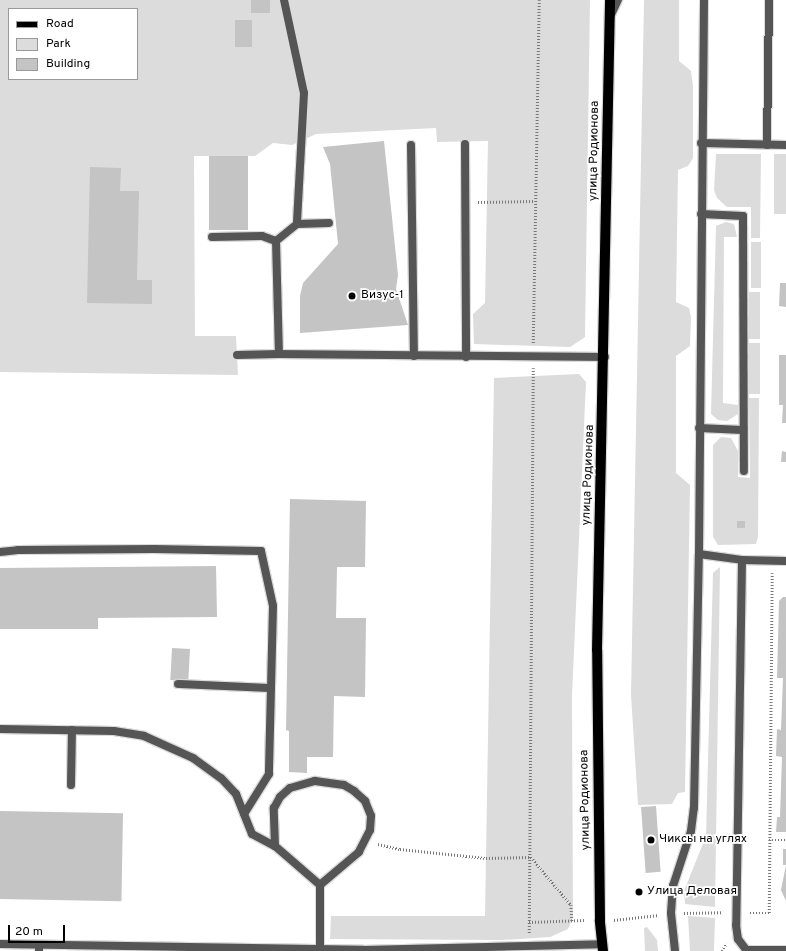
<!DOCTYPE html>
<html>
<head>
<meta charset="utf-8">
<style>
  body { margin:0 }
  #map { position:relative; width:786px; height:951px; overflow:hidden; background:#fff; font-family:Overpass,sans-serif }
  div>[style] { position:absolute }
  .green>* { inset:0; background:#dcdcdc; transform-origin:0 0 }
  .building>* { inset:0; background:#c4c4c4; transform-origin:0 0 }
  .path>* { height:2.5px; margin-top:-1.25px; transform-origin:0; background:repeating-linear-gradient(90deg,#777 0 1px,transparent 0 3px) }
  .roads { filter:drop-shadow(1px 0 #dbdbdb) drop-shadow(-1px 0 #dbdbdb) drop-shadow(0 1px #dbdbdb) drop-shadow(0 -1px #dbdbdb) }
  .service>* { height:8px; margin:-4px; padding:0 4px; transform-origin:4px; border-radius:4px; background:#555 }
  .minor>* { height:8px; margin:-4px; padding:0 4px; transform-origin:4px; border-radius:4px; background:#555 }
  .primary>* { height:10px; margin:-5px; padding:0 5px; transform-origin:5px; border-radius:5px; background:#000 }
  .dots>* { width:11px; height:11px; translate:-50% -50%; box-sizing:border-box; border:2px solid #fff; border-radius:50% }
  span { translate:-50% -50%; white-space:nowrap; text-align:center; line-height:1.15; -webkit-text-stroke:3.5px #fff; paint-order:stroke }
  .street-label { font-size:12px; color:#000 }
  .poi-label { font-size:12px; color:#000 }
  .left { translate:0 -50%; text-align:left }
  .legend { position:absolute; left:8px; top:8px; width:130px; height:72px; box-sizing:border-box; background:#fff; border:1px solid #999; margin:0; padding:5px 7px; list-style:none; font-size:12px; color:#000 }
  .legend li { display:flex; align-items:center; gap:8px; height:20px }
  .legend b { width:20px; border:1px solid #999 }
  .scale { position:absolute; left:8px; top:925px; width:57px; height:18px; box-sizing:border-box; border:2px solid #000; border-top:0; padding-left:5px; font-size:12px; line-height:14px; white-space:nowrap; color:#000; -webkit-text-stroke:3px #fff; paint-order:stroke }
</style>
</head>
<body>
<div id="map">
  <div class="green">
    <i style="clip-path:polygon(evenodd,0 0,590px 0,585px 337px,570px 347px,474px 344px,473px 314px,485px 303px,488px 141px,437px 142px,436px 128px,316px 134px,292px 145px,273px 143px,255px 156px,194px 156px,195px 336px,236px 336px,238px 375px,0 372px,0 0,9px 9px,137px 9px,137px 79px,9px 79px,9px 9px)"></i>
    <i style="clip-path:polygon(644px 0,679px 0,679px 61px,691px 71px,693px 86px,693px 158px,688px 166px,678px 170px,676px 302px,689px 308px,691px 317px,690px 346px,676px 356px,676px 473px,690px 485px,685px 792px,678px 793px,672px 804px,638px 805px,631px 695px)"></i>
    <i style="clip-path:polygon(716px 154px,761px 154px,760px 238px,751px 238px,751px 207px,727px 207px,717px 198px,714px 190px)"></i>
    <i style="left:774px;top:154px;width:12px;height:60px"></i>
    <i style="clip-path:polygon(726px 222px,734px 224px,737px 237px,724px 237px,723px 403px,738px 405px,738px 414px,727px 421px,718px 420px,711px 414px,716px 226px)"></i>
    <i style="left:751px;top:242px;width:10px;height:46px"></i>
    <i style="left:749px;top:292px;width:11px;height:47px"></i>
    <i style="left:749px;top:343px;width:11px;height:51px"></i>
    <i style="clip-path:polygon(579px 374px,586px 382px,572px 696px,573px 917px,568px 929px,550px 937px,502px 940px,330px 939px,331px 916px,485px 916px,494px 378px)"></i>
    <i style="clip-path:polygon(749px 398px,759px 398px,758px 537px,756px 544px,718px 545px,713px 537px,713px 445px,721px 437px,731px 438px,738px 451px,738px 477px,750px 478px)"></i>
    <i style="clip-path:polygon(720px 567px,715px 907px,685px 904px,684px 891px,706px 836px,713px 573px)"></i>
    <i style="clip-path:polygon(688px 916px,715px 918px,714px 951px,690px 951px)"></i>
    <i style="clip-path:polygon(647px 927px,657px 940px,658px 951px,645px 951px,644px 928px)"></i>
  </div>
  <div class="building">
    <i style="left:251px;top:0;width:19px;height:13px"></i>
    <i style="left:235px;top:20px;width:17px;height:27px"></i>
    <i style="clip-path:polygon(384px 141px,398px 275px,396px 289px,408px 325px,300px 333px,300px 296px,303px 283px,338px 244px,330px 164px,323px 147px)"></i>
    <i style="left:209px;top:156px;width:39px;height:74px"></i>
    <i style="clip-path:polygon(90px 167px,121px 168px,120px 191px,139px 191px,137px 280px,152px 280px,152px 304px,87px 303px)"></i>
    <i style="clip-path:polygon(780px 283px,786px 283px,786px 307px,779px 306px)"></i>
    <i style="clip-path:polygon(779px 355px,786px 355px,786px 423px,782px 423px,783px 405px,779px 405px)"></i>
    <i style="clip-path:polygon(782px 451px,786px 452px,786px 462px,781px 462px)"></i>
    <i style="clip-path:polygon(290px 499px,366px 501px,365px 567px,337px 567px,336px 618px,366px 618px,365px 697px,334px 696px,333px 757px,307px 757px,307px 773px,289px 772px,289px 731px,286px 730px)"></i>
    <i style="left:737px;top:521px;width:8px;height:7px"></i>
    <i style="clip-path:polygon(216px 566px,217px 617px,98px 618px,98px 629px,0 629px,0 568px)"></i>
    <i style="clip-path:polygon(783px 597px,786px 597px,786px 832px,776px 832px,777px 817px,780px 817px,782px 757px,776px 756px,777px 729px,781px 730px,783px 678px,777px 678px,779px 601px)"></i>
    <i style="left:172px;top:648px;width:18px;height:32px;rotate:3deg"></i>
    <i style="left:656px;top:806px;width:66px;height:15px;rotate:86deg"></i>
    <i style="left:0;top:811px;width:123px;height:88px;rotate:1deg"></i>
    <i style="left:783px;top:849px;width:3px;height:16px"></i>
    <i style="clip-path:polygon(786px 865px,786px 901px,781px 890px)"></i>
  </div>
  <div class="path">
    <i style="left:478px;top:202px;width:57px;rotate:-1deg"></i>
    <i style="left:533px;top:343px;width:343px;rotate:-89deg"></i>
    <i style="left:769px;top:840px;width:17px"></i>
    <i style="left:378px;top:844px;width:23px;rotate:13deg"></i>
    <i style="left:400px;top:849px;width:86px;rotate:6deg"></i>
    <i style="left:486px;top:858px;width:45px;rotate:-1.3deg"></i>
    <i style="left:531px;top:857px;width:62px;rotate:50.2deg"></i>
    <i style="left:571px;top:905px;width:16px;rotate:86deg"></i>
    <i style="left:684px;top:913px;width:39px;rotate:-1deg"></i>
    <i style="left:750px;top:913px;width:19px"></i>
    <i style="left:769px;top:913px;width:340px;rotate:-89.5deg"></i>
    <i style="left:614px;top:920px;width:45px;rotate:-6.3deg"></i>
    <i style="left:529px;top:922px;width:56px;rotate:-2deg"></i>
    <i style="left:529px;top:933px;width:565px;rotate:-89.59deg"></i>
    <i style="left:722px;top:951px;width:9px;rotate:-63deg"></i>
  </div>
  <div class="roads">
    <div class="service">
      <i style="left:284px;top:0;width:95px;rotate:77.9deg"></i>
      <i style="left:304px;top:93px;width:131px;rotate:93.1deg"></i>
      <i style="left:610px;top:17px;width:19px;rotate:-65deg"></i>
      <i style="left:701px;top:143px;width:85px;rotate:1.3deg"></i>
      <i style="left:465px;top:144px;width:213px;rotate:89.7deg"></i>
      <i style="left:411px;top:145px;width:211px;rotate:89.2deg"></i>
      <i style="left:767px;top:145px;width:145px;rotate:-89.2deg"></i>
      <i style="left:701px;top:214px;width:42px;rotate:2.7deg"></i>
      <i style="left:743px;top:216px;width:255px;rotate:89.8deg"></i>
      <i style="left:329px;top:223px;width:32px;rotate:178deg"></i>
      <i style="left:297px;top:224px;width:27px;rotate:141deg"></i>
      <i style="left:276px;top:241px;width:113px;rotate:88.5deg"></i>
      <i style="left:279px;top:354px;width:326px;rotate:0.5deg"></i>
      <i style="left:212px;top:237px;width:50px;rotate:-1.1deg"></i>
      <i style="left:262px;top:236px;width:15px;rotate:20deg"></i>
      <i style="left:237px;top:355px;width:42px;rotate:-1.4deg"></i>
      <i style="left:699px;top:428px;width:44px;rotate:2.6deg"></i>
      <i style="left:0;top:552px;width:18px;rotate:-6deg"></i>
      <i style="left:18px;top:550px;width:136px;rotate:-0.4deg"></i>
      <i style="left:154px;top:549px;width:107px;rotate:1.1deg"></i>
      <i style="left:261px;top:551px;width:56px;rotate:77.7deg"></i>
      <i style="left:273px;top:606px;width:168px;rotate:91.4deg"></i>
      <i style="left:269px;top:774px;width:47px;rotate:122deg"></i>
      <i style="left:699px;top:554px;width:43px;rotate:7.9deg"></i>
      <i style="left:742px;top:560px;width:44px;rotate:1.3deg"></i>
      <i style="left:742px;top:560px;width:365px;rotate:90.9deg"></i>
      <i style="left:736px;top:925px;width:14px;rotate:82deg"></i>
      <i style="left:738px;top:939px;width:15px;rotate:53deg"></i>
      <i style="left:178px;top:684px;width:93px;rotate:2.5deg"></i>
      <i style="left:0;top:729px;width:114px;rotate:1deg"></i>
      <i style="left:114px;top:731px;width:30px;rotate:9deg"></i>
      <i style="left:144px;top:736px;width:54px;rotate:24.2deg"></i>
      <i style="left:193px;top:758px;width:34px;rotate:36deg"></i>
      <i style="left:221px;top:778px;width:22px;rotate:47deg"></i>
      <i style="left:236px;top:794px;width:43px;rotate:68.2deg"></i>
      <i style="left:252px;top:834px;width:26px;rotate:28deg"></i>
      <i style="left:275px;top:846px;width:60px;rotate:40.9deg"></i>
      <i style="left:320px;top:885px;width:64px;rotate:90deg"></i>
      <i style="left:71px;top:785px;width:55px;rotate:-89deg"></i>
      <i style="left:275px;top:846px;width:38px;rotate:-92deg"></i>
      <i style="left:274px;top:808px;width:13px;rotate:-61deg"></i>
      <i style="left:280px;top:797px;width:13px;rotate:-42deg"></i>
      <i style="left:290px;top:788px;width:26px;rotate:-16deg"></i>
      <i style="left:315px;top:781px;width:29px;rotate:8deg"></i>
      <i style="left:344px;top:785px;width:12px;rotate:31deg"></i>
      <i style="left:354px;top:791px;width:15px;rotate:42deg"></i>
      <i style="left:365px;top:801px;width:16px;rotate:68deg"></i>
      <i style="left:371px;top:816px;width:14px;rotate:94deg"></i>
      <i style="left:370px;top:830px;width:25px;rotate:117deg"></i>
      <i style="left:359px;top:852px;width:51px;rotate:139.8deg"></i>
      <i style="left:747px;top:950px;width:39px"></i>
      <i style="left:39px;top:951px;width:6px;rotate:-90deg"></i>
      <i style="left:675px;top:951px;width:38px;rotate:-96deg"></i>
      <i style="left:671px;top:913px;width:27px;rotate:-86deg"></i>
      <i style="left:673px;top:886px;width:58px;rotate:-71.9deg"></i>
      <i style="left:691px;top:831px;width:23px;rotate:-83deg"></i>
      <i style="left:694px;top:808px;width:254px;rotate:-88.9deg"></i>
      <i style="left:699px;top:554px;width:554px;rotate:-89.48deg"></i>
    </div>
    <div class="minor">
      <i style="left:0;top:944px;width:363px;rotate:0.9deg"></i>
      <i style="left:363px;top:950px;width:239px;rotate:-1.4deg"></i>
    </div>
    <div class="primary">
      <i style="left:603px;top:951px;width:31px;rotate:-96deg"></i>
      <i style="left:600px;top:920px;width:270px;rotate:-90.6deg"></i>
      <i style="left:597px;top:650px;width:650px;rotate:-88.85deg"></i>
    </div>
  </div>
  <div class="dots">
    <i style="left:352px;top:296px;background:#000"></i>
    <i style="left:651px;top:840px;background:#000"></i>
    <i style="left:639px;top:892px;background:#000"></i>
  </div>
  <div class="street-label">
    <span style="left:595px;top:151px;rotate:-89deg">улица Родионова</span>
    <span style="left:589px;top:475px;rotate:-88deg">улица Родионова</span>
    <span style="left:586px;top:800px;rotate:-91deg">улица Родионова</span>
  </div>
  <div class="poi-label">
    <span class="left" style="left:361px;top:296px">Визус-1</span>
    <span class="left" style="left:659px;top:840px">Чиксы на углях</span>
    <span class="left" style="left:647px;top:892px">Улица Деловая</span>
  </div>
  <ul class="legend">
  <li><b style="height:5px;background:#000"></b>Road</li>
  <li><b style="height:11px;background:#dcdcdc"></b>Park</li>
  <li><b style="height:11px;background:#c4c4c4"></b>Building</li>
  </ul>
  <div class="scale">20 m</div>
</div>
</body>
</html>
